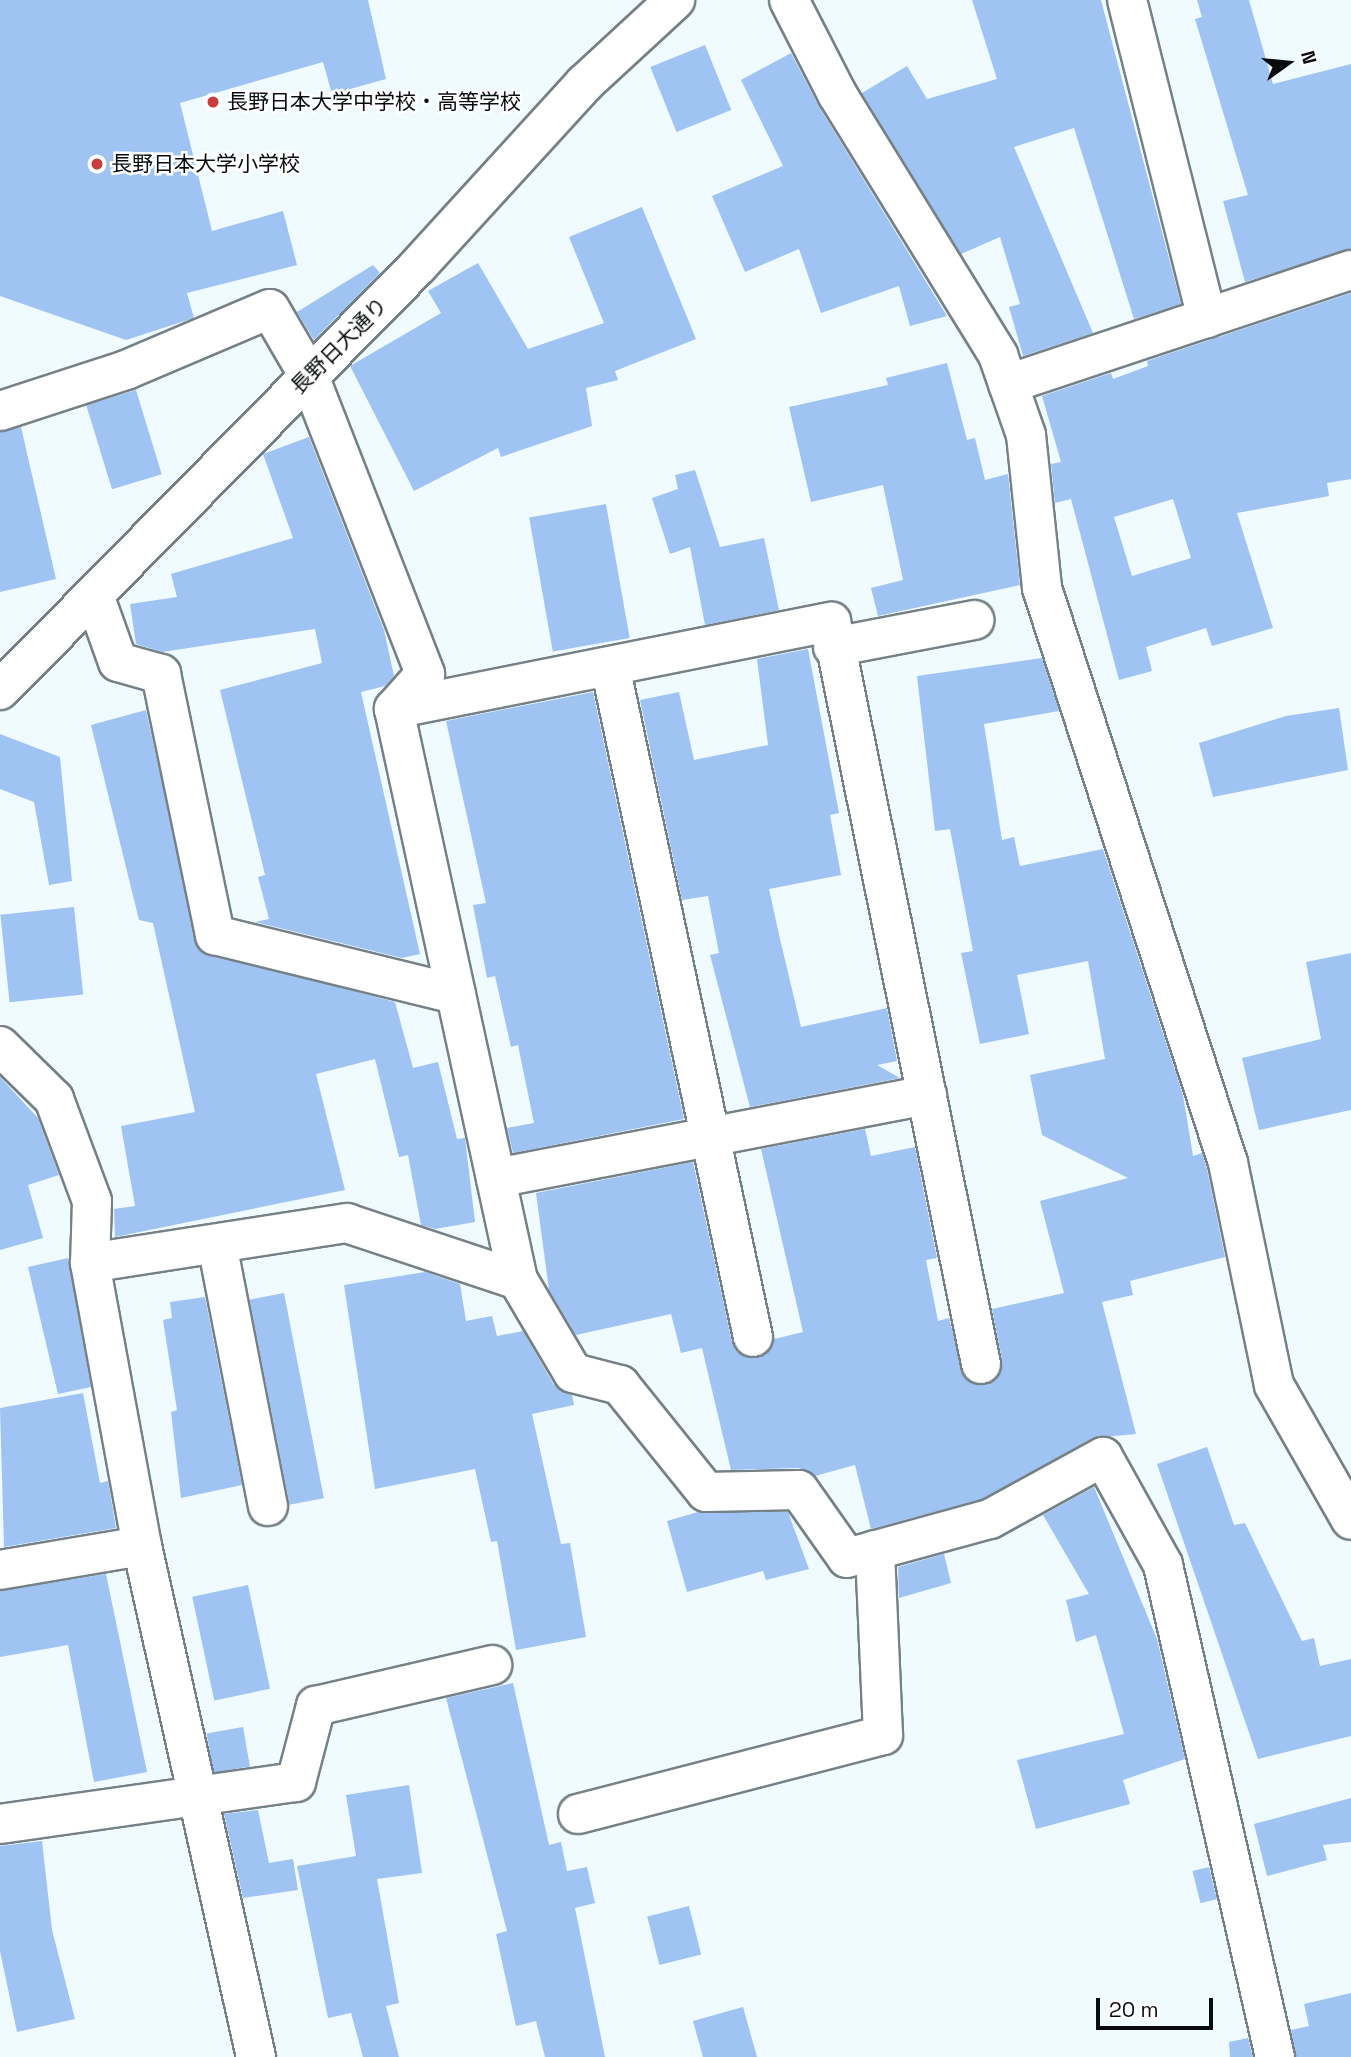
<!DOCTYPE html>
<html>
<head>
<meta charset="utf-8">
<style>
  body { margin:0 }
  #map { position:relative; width:1351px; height:2057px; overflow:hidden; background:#f0fbff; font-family:"Space Grotesk","Noto Sans JP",sans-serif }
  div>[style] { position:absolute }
  .building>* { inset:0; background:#9fc3f2; transform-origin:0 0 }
  .roads { filter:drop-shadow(2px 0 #758186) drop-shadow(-2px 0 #758186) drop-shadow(0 2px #758186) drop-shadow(0 -2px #758186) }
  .minor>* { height:38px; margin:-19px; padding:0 19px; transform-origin:19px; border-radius:19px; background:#fff }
  .dots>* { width:19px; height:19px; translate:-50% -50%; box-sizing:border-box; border:4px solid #fff; border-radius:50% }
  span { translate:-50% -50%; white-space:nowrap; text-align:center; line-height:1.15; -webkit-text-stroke:5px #fff; paint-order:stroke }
  .poi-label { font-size:21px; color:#080c0e }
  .left { translate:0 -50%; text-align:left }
  .street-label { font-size:21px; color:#080c0e }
  .north { position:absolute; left:1253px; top:28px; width:70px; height:70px; -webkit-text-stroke:5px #fff; paint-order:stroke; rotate:75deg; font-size:19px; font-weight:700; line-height:28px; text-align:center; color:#080c0e }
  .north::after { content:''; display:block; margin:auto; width:24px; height:32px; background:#080c0e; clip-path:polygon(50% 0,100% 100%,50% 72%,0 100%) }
  .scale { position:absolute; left:1096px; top:1998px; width:117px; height:32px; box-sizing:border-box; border:4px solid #080c0e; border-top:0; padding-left:9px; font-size:21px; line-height:24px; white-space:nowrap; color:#080c0e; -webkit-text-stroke:5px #fff; paint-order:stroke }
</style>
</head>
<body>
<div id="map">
  <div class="building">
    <i style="clip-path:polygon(0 0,368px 0,386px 79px,332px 94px,323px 62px,180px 103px,212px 231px,283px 211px,297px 265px,187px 293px,194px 318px,126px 340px,0 296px)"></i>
    <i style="clip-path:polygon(972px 0,1101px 0,1181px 304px,1134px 319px,1074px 128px,1014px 147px,1093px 333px,1023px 356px,1009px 307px,1020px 304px,1000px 237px,961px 254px,862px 93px,907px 66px,927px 99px,997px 79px)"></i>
    <i style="clip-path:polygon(1197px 0,1249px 0,1273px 84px,1351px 64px,1351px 249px,1245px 282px,1223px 201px,1248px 195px,1195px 19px,1202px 17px)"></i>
    <i style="left:705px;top:45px;width:70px;height:59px;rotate:68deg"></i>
    <i style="clip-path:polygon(791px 53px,818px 105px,947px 316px,910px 326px,899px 286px,821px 313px,799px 249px,745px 272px,712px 196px,783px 166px,741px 80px)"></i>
    <i style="clip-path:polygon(642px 207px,696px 339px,615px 371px,618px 380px,586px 388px,592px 426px,501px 457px,498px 448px,414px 491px,350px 366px,441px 313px,428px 291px,478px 263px,528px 349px,604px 323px,569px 237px)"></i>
    <i style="clip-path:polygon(373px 265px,380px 273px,314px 340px,297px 312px)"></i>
    <i style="clip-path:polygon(evenodd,1351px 293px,1351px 479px,1327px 483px,1329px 496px,1237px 513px,1273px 628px,1212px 646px,1206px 628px,1146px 647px,1152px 671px,1119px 680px,1071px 499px,1055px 503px,1051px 464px,1061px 462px,1042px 396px,1111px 373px,1113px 379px,1148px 366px,1147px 361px,1351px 293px,1173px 499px,1191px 558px,1132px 576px,1114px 517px,1173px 499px)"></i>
    <i style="clip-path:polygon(947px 363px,967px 440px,975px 438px,985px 480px,1008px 474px,1020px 585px,878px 616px,871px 588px,903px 580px,883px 485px,811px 502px,789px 407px,888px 385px,886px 378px)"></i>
    <i style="left:136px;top:390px;width:88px;height:52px;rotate:73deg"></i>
    <i style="clip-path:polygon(21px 427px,56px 579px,0 592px,0 432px)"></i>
    <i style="clip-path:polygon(309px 437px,384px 630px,394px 676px,385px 686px,361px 692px,420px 954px,402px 958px,255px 922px,269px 919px,258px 877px,265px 875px,220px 690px,322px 663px,315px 629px,162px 652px,136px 644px,130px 604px,177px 597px,171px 574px,293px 538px,263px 454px)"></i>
    <i style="clip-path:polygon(695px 470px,720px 547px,764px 538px,779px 610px,705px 625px,690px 547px,670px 554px,652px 498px,678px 489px,675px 475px)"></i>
    <i style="left:606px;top:504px;width:136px;height:78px;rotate:80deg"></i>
    <i style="clip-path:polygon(808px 649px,839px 813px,830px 815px,841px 875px,769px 889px,780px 939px,801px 1027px,887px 1008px,897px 1061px,877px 1065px,900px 1078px,750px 1107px,710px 955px,719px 953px,708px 896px,682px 900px,640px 700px,679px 692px,694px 760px,768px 745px,757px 659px)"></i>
    <i style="clip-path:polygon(1042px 658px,1059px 711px,984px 724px,1002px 840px,1014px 837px,1020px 866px,1103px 849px,1183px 1095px,1193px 1156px,1202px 1153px,1207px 1169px,1225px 1257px,1130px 1281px,1133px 1295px,1102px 1302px,1136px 1434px,1093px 1438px,982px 1499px,871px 1529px,855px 1465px,815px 1476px,799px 1468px,731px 1470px,702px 1348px,681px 1353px,671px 1314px,576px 1335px,549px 1290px,536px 1193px,693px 1162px,732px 1342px,737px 1352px,757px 1358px,774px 1339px,803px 1332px,761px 1149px,865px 1129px,871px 1156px,915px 1147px,937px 1258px,926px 1260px,938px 1321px,949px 1318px,965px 1379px,985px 1385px,996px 1380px,1002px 1360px,992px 1309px,1064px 1293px,1040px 1201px,1128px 1178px,1042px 1135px,1030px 1075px,1105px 1059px,1088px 961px,1017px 975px,1029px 1034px,980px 1044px,961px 953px,973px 951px,950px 829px,935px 831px,917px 676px)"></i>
    <i style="clip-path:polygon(593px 692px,684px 1119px,513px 1153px,507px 1128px,534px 1123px,518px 1045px,511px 1047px,495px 976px,487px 978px,473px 905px,486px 903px,446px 721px)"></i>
    <i style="clip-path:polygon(1339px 708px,1348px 770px,1213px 797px,1199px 743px,1286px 716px)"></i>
    <i style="clip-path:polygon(146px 710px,199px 950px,395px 1002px,413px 1068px,438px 1062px,457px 1139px,465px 1138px,475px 1222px,435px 1229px,421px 1225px,408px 1155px,399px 1157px,375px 1059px,316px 1074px,345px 1190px,115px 1237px,114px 1209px,135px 1206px,121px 1126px,195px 1112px,153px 923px,139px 920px,91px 725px)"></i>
    <i style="clip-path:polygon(0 734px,60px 757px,72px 881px,49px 885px,34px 802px,0 789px)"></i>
    <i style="left:74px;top:907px;width:88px;height:74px;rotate:84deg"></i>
    <i style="clip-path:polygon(1351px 953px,1351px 1110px,1259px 1130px,1242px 1058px,1321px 1039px,1306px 962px)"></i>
    <i style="clip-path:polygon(0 1077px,38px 1118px,59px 1175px,28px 1185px,43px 1238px,0 1250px)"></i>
    <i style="clip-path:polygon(68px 1258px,91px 1387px,58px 1394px,28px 1267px)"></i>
    <i style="clip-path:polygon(425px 1272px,460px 1284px,466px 1321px,492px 1316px,497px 1336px,523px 1331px,554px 1385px,572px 1395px,574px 1405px,532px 1414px,561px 1544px,570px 1543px,586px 1637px,516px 1650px,497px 1541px,491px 1542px,475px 1469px,375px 1489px,344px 1285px)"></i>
    <i style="left:284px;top:1293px;width:209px;height:35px;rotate:79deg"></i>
    <i style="clip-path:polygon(205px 1297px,242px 1485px,181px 1498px,171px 1412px,177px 1410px,163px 1320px,172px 1318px,170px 1302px)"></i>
    <i style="clip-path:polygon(83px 1393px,100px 1483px,108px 1481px,116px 1528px,4px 1547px,0 1408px)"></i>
    <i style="clip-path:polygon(1207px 1447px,1234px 1525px,1245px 1523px,1302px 1641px,1314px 1638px,1320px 1666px,1351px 1659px,1351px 1736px,1258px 1759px,1157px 1464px)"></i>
    <i style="clip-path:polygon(1094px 1487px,1157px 1639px,1185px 1759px,1123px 1780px,1130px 1804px,1036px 1829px,1017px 1760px,1124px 1734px,1096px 1635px,1076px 1642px,1066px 1600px,1089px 1594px,1043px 1515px)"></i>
    <i style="clip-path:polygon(698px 1512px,788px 1512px,809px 1569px,766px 1580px,763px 1571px,687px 1592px,667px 1521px)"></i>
    <i style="clip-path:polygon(944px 1554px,951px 1583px,899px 1598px,898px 1567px)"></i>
    <i style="clip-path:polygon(106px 1574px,147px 1772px,94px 1782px,68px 1645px,0 1657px,0 1591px)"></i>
    <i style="left:248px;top:1585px;width:106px;height:57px;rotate:78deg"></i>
    <i style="clip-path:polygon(513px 1683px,549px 1845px,561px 1842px,567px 1871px,587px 1867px,595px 1903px,575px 1908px,605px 2057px,545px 2057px,536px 2021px,516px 2026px,496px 1934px,507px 1931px,446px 1698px)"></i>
    <i style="left:243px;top:1727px;width:40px;height:37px;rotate:80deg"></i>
    <i style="clip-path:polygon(409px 1785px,422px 1873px,377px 1879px,399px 2003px,386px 2006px,399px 2057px,363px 2057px,351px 2013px,328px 2018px,297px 1866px,356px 1856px,346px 1795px)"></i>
    <i style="clip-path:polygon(1351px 1798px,1351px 1842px,1323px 1845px,1327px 1860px,1267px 1876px,1254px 1824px)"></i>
    <i style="clip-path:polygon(258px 1810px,269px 1863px,293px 1859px,298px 1890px,243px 1898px,224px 1814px)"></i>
    <i style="clip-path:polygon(42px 1841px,52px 1930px,75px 2019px,17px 2032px,0 1951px,0 1846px)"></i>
    <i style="left:1209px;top:1867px;width:33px;height:17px;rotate:76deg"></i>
    <i style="left:689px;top:1906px;width:50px;height:43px;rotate:76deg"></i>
    <i style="clip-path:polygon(1351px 1993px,1351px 2057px,1296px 2057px,1291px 2030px,1309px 2026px,1304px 2004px)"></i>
    <i style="clip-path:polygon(743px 2007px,757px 2057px,703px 2057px,693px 2021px)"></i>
    <i style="clip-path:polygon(1248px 2038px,1253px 2057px,1230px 2057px,1229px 2042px)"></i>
  </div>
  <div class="roads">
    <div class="minor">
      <i style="left:789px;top:0;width:106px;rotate:62.9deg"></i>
      <i style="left:837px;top:94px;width:307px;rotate:58.3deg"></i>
      <i style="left:998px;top:355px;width:85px;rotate:70.7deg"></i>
      <i style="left:1026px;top:435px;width:154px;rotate:84deg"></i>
      <i style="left:1042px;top:588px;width:604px;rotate:72.07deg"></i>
      <i style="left:1228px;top:1163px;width:227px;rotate:78.3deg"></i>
      <i style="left:1274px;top:1385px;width:155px;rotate:60.3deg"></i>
      <i style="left:1127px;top:0;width:328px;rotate:75.9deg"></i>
      <i style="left:1008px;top:384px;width:361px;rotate:-18.4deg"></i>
      <i style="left:0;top:411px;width:133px;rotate:-18deg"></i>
      <i style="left:126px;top:370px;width:156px;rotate:-23deg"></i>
      <i style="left:270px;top:309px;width:78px;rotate:59.8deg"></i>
      <i style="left:309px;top:376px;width:320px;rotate:68.7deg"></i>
      <i style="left:425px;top:674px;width:47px;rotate:131.5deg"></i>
      <i style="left:394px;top:709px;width:584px;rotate:77.75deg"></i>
      <i style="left:518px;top:1280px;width:180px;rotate:-161.6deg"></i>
      <i style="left:347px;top:1223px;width:260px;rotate:171.2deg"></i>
      <i style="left:94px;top:595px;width:71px;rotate:70.3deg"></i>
      <i style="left:118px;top:662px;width:45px;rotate:15.6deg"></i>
      <i style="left:161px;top:674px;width:267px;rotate:78.3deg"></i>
      <i style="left:215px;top:935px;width:248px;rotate:13.8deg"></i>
      <i style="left:833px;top:647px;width:144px;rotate:-10.8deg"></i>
      <i style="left:610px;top:666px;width:686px;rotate:77.97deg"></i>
      <i style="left:0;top:690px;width:594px;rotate:-45.41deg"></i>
      <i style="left:417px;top:267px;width:248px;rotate:-47.6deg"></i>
      <i style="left:584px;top:84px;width:124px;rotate:-42.7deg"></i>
      <i style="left:394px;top:709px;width:446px;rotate:-11.3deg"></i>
      <i style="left:831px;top:622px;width:757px;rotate:78.57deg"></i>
      <i style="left:0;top:1046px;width:76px;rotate:44.5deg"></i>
      <i style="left:54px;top:1099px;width:109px;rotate:69.6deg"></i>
      <i style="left:92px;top:1201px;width:62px;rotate:91.8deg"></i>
      <i style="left:90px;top:1263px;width:288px;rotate:79.6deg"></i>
      <i style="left:142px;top:1546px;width:524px;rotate:77.42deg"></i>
      <i style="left:496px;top:1178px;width:439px;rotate:-10.9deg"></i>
      <i style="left:217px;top:1244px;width:267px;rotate:79deg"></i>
      <i style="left:518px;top:1280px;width:108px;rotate:59.4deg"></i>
      <i style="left:573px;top:1373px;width:49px;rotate:14.3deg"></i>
      <i style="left:620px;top:1385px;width:137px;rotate:51.2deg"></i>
      <i style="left:706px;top:1492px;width:93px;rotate:-1.2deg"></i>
      <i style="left:799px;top:1490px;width:83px;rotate:54.8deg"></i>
      <i style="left:847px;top:1558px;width:148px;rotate:-15.3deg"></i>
      <i style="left:990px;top:1519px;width:129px;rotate:-28.8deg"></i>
      <i style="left:1103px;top:1457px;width:124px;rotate:60.9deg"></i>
      <i style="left:1163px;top:1565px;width:505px;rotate:77.18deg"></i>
      <i style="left:0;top:1570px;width:144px;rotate:-9.6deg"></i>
      <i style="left:578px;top:1814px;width:315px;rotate:-14.5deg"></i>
      <i style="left:883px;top:1735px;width:185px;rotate:-92.5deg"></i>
      <i style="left:0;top:1824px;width:299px;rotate:-8.1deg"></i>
      <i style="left:296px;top:1782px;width:79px;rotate:-75.3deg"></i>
      <i style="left:316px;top:1706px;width:181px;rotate:-13.1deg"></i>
    </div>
  </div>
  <div class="dots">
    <i style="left:213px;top:102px;background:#cb3c3d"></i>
    <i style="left:97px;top:164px;background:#cb3c3d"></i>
  </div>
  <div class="poi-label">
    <span class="left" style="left:227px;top:102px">長野日本大学中学校・高等学校</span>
    <span class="left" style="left:111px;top:164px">長野日本大学小学校</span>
  </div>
  <div class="street-label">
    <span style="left:339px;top:346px;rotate:-45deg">長野日大通り</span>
  </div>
  <div class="north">N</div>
  <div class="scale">20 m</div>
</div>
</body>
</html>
